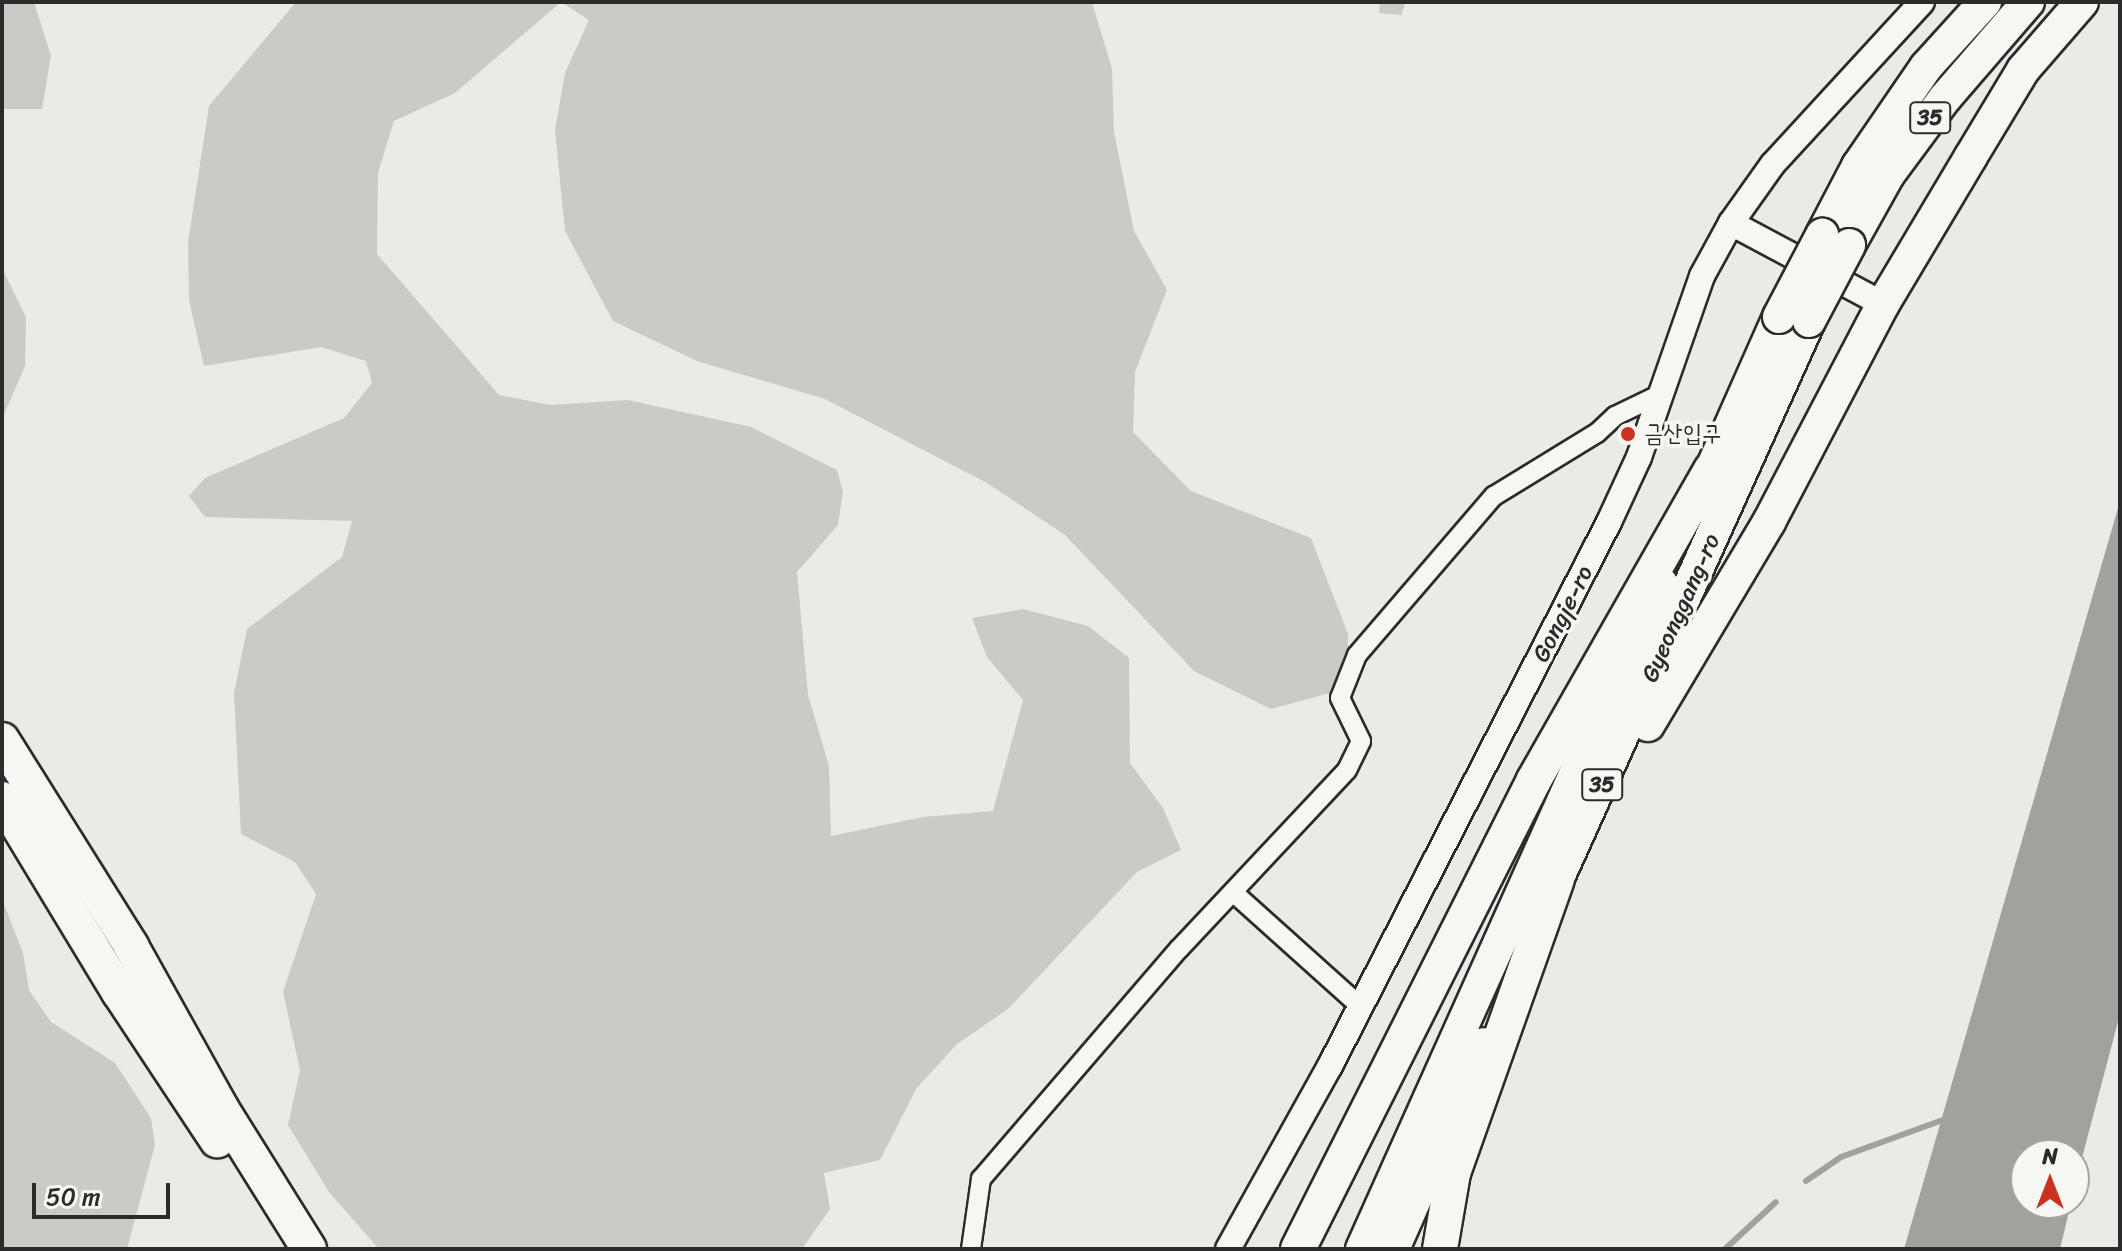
<!DOCTYPE html>
<html>
<head>
<meta charset="utf-8">
<style>
  body { margin:0 }
  #map { position:relative; width:2122px; height:1251px; overflow:hidden; background:#eaeae6; font-family:Sriracha,"Poor Story",sans-serif }
  div>[style] { position:absolute }
  .green>* { inset:0; background:#cacac7 }
  .water>* { inset:0; background:#a1a19e }
  .stream>* { height:6px; margin:-3px; padding:0 3px; transform-origin:3px; border-radius:3px; background:#a1a19e }
  .roads { filter:drop-shadow(2px 0 #2b2b2b) drop-shadow(-2px 0 #2b2b2b) drop-shadow(0 2px #2b2b2b) drop-shadow(0 -2px #2b2b2b) }
  .minor>* { height:18px; margin:-9px; padding:0 9px; transform-origin:9px; border-radius:9px; background:#f6f6f2 }
  .tertiary>* { height:24px; margin:-12px; padding:0 12px; transform-origin:12px; border-radius:12px; background:#f6f6f2 }
  .trunk>* { height:32px; margin:-16px; padding:0 16px; transform-origin:16px; border-radius:16px; background:#f6f6f2 }
  .motorway>* { height:34px; margin:-17px; padding:0 17px; transform-origin:17px; border-radius:17px; background:#f6f6f2 }
  .bridges { filter:drop-shadow(2px 0 #2b2b2b) drop-shadow(-2px 0 #2b2b2b) drop-shadow(0 2px #2b2b2b) drop-shadow(0 -2px #2b2b2b) }
  .trunk-bridge>* { height:32px; margin:-16px; padding:0 16px; transform-origin:16px; border-radius:16px; background:#f6f6f2 }
  .dots>* { width:22px; height:22px; translate:-50% -50%; box-sizing:border-box; border:4px solid #f6f6f2; border-radius:50% }
  span { translate:-50% -50%; white-space:nowrap; text-align:center; line-height:1.15; -webkit-text-stroke:7px #f6f6f2; paint-order:stroke }
  .shield-label span { padding:2px 6px; background:#f6f6f2; border:2px solid; border-radius:6px; -webkit-text-stroke-width:0 }
  .shield-label { font-size:22px; color:#2b2b2b; font-weight:700 }
  .poi-label { font-size:24px; color:#2b2b2b }
  .left { translate:0 -50%; text-align:left }
  .street-label { font-size:24px; color:#2b2b2b }
  .frame { position:absolute; inset:0; border:4px solid #2b2b2b; pointer-events:none }
  .north { position:absolute; left:2010px; top:1139px; width:80px; height:80px; box-sizing:border-box; background:#f6f6f2; border:2px solid #a5a5a2; border-radius:50%; rotate:0deg; font-size:22px; font-weight:700; line-height:32px; text-align:center; color:#2b2b2b }
  .north::after { content:''; display:block; margin:auto; width:28px; height:36px; background:#c8321e; clip-path:polygon(50% 0,100% 100%,50% 72%,0 100%) }
  .scale { position:absolute; left:32px; top:1183px; width:138px; height:36px; box-sizing:border-box; border:4px solid #2b2b2b; border-top:0; padding-left:10px; font-size:24px; line-height:28px; white-space:nowrap; color:#2b2b2b; -webkit-text-stroke:6px #f6f6f2; paint-order:stroke }
</style>
</head>
<body>
<div id="map">
  <div class="green">
    <i style="clip-path:polygon(2px 2px,34px 2px,51px 56px,42px 109px,2px 109px)"></i>
    <i style="clip-path:polygon(296px 2px,561px 2px,455px 93px,394px 121px,378px 173px,377px 254px,499px 395px,550px 405px,628px 400px,751px 427px,837px 470px,843px 492px,838px 525px,797px 572px,808px 695px,829px 766px,831px 836px,923px 817px,993px 811px,1023px 700px,987px 657px,972px 618px,1023px 609px,1088px 626px,1129px 658px,1130px 763px,1163px 808px,1181px 850px,1137px 872px,1008px 1009px,957px 1044px,916px 1089px,880px 1160px,824px 1173px,830px 1209px,802px 1249px,379px 1249px,329px 1192px,288px 1125px,300px 1070px,283px 992px,316px 894px,295px 862px,241px 834px,234px 693px,247px 629px,342px 557px,352px 521px,205px 517px,189px 496px,205px 478px,344px 418px,372px 383px,366px 361px,321px 347px,204px 366px,189px 300px,188px 242px,209px 106px)"></i>
    <i style="clip-path:polygon(561px 2px,1092px 2px,1112px 69px,1114px 132px,1134px 231px,1167px 290px,1135px 372px,1133px 432px,1191px 491px,1311px 538px,1348px 634px,1348px 688px,1271px 709px,1194px 671px,1065px 535px,987px 483px,825px 399px,697px 361px,613px 321px,565px 231px,555px 130px,565px 73px,589px 20px)"></i>
    <i style="clip-path:polygon(1380px 2px,1406px 2px,1401px 15px,1379px 13px)"></i>
    <i style="clip-path:polygon(2px 268px,26px 317px,25px 366px,2px 419px)"></i>
    <i style="clip-path:polygon(2px 899px,23px 953px,29px 990px,51px 1022px,115px 1063px,151px 1118px,155px 1145px,127px 1249px,2px 1249px)"></i>
  </div>
  <div class="water">
    <i style="clip-path:polygon(2120px 501px,2120px 1014px,2074px 1188px,2074px 1155px,2026px 1155px,2026px 1203px,2071px 1203px,2060px 1249px,1904px 1249px)"></i>
  </div>
  <div class="stream">
    <i style="left:1806px;top:1181px;width:42px;rotate:-34.4deg"></i>
    <i style="left:1841px;top:1157px;width:114px;rotate:-20deg"></i>
    <i style="left:1725px;top:1249px;width:69px;rotate:-42.7deg"></i>
  </div>
  <div class="roads">
    <div class="minor">
      <i style="left:1234px;top:893px;width:171px;rotate:41.9deg"></i>
      <i style="left:971px;top:1249px;width:71px;rotate:-81.9deg"></i>
      <i style="left:981px;top:1179px;width:303px;rotate:-49.3deg"></i>
      <i style="left:1179px;top:949px;width:245px;rotate:-46.8deg"></i>
      <i style="left:1347px;top:770px;width:32px;rotate:-64deg"></i>
      <i style="left:1361px;top:741px;width:48px;rotate:-116deg"></i>
      <i style="left:1340px;top:698px;width:46px;rotate:-68.4deg"></i>
      <i style="left:1357px;top:655px;width:210px;rotate:-49.3deg"></i>
      <i style="left:1494px;top:496px;width:121px;rotate:-31.5deg"></i>
      <i style="left:1597px;top:433px;width:25px;rotate:-43deg"></i>
      <i style="left:1615px;top:416px;width:51px;rotate:-25.6deg"></i>
    </div>
    <div class="tertiary">
      <i style="left:1731px;top:223px;width:172px;rotate:28.1deg"></i>
      <i style="left:1228px;top:1249px;width:210px;rotate:-60.9deg"></i>
      <i style="left:1330px;top:1066px;width:611px;rotate:-62.85deg"></i>
      <i style="left:1609px;top:522px;width:72px;rotate:-65.2deg"></i>
      <i style="left:1639px;top:457px;width:192px;rotate:-70.8deg"></i>
      <i style="left:1702px;top:276px;width:60px;rotate:-61.3deg"></i>
      <i style="left:1731px;top:223px;width:72px;rotate:-54.6deg"></i>
      <i style="left:1773px;top:164px;width:220px;rotate:-47.4deg"></i>
    </div>
    <div class="trunk">
      <i style="left:1822px;top:235px;width:78px;rotate:-62.4deg"></i>
      <i style="left:1858px;top:166px;width:120px;rotate:-55.5deg"></i>
      <i style="left:1926px;top:67px;width:88px;rotate:-47.8deg"></i>
      <i style="left:1849px;top:245px;width:80px;rotate:-60.9deg"></i>
      <i style="left:1888px;top:175px;width:96px;rotate:-53.5deg"></i>
      <i style="left:1945px;top:98px;width:127px;rotate:-49.2deg"></i>
      <i style="left:1701px;top:493px;width:193px;rotate:-66.1deg"></i>
      <i style="left:1648px;top:725px;width:236px;rotate:-59.2deg"></i>
      <i style="left:1769px;top:522px;width:246px;rotate:-62.4deg"></i>
      <i style="left:1883px;top:304px;width:170px;rotate:-59.2deg"></i>
      <i style="left:1970px;top:158px;width:103px;rotate:-58.9deg"></i>
      <i style="left:2023px;top:70px;width:90px;rotate:-49.1deg"></i>
      <i style="left:1547px;top:902px;width:637px;rotate:-65.73deg"></i>
      <i style="left:1362px;top:1249px;width:730px;rotate:-65.82deg"></i>
      <i style="left:1393px;top:1249px;width:224px;rotate:-66.1deg"></i>
    </div>
    <div class="motorway">
      <i style="left:2px;top:740px;width:243px;rotate:57.9deg"></i>
      <i style="left:131px;top:946px;width:185px;rotate:60.9deg"></i>
      <i style="left:221px;top:1108px;width:166px;rotate:58deg"></i>
      <i style="left:2px;top:799px;width:226px;rotate:58.8deg"></i>
      <i style="left:119px;top:992px;width:178px;rotate:56.5deg"></i>
      <i style="left:1298px;top:1249px;width:525px;rotate:-63.29deg"></i>
      <i style="left:1534px;top:780px;width:357px;rotate:-60.3deg"></i>
      <i style="left:1440px;top:1249px;width:77px;rotate:-80.3deg"></i>
      <i style="left:1453px;top:1173px;width:311px;rotate:-70.5deg"></i>
    </div>
  </div>
  <div class="bridges">
    <div class="trunk-bridge">
      <i style="left:1779px;top:317px;width:93px;rotate:-62.3deg"></i>
      <i style="left:1809px;top:321px;width:86px;rotate:-62.2deg"></i>
    </div>
  </div>
  <div class="dots">
    <i style="left:1628px;top:434px;background:#c8321e"></i>
  </div>
  <div class="shield-label">
    <span style="left:1930px;top:118px">35</span>
    <span style="left:1602px;top:785px">35</span>
  </div>
  <div class="poi-label">
    <span class="left" style="left:1644px;top:434px">금산입구</span>
  </div>
  <div class="street-label">
    <span style="left:1681px;top:608px;rotate:-66deg">Gyeonggang-ro</span>
    <span style="left:1563px;top:614px;rotate:-63deg">Gongje-ro</span>
  </div>
  <div class="frame"></div>
  <div class="north">N</div>
  <div class="scale">50 m</div>
</div>
</body>
</html>
